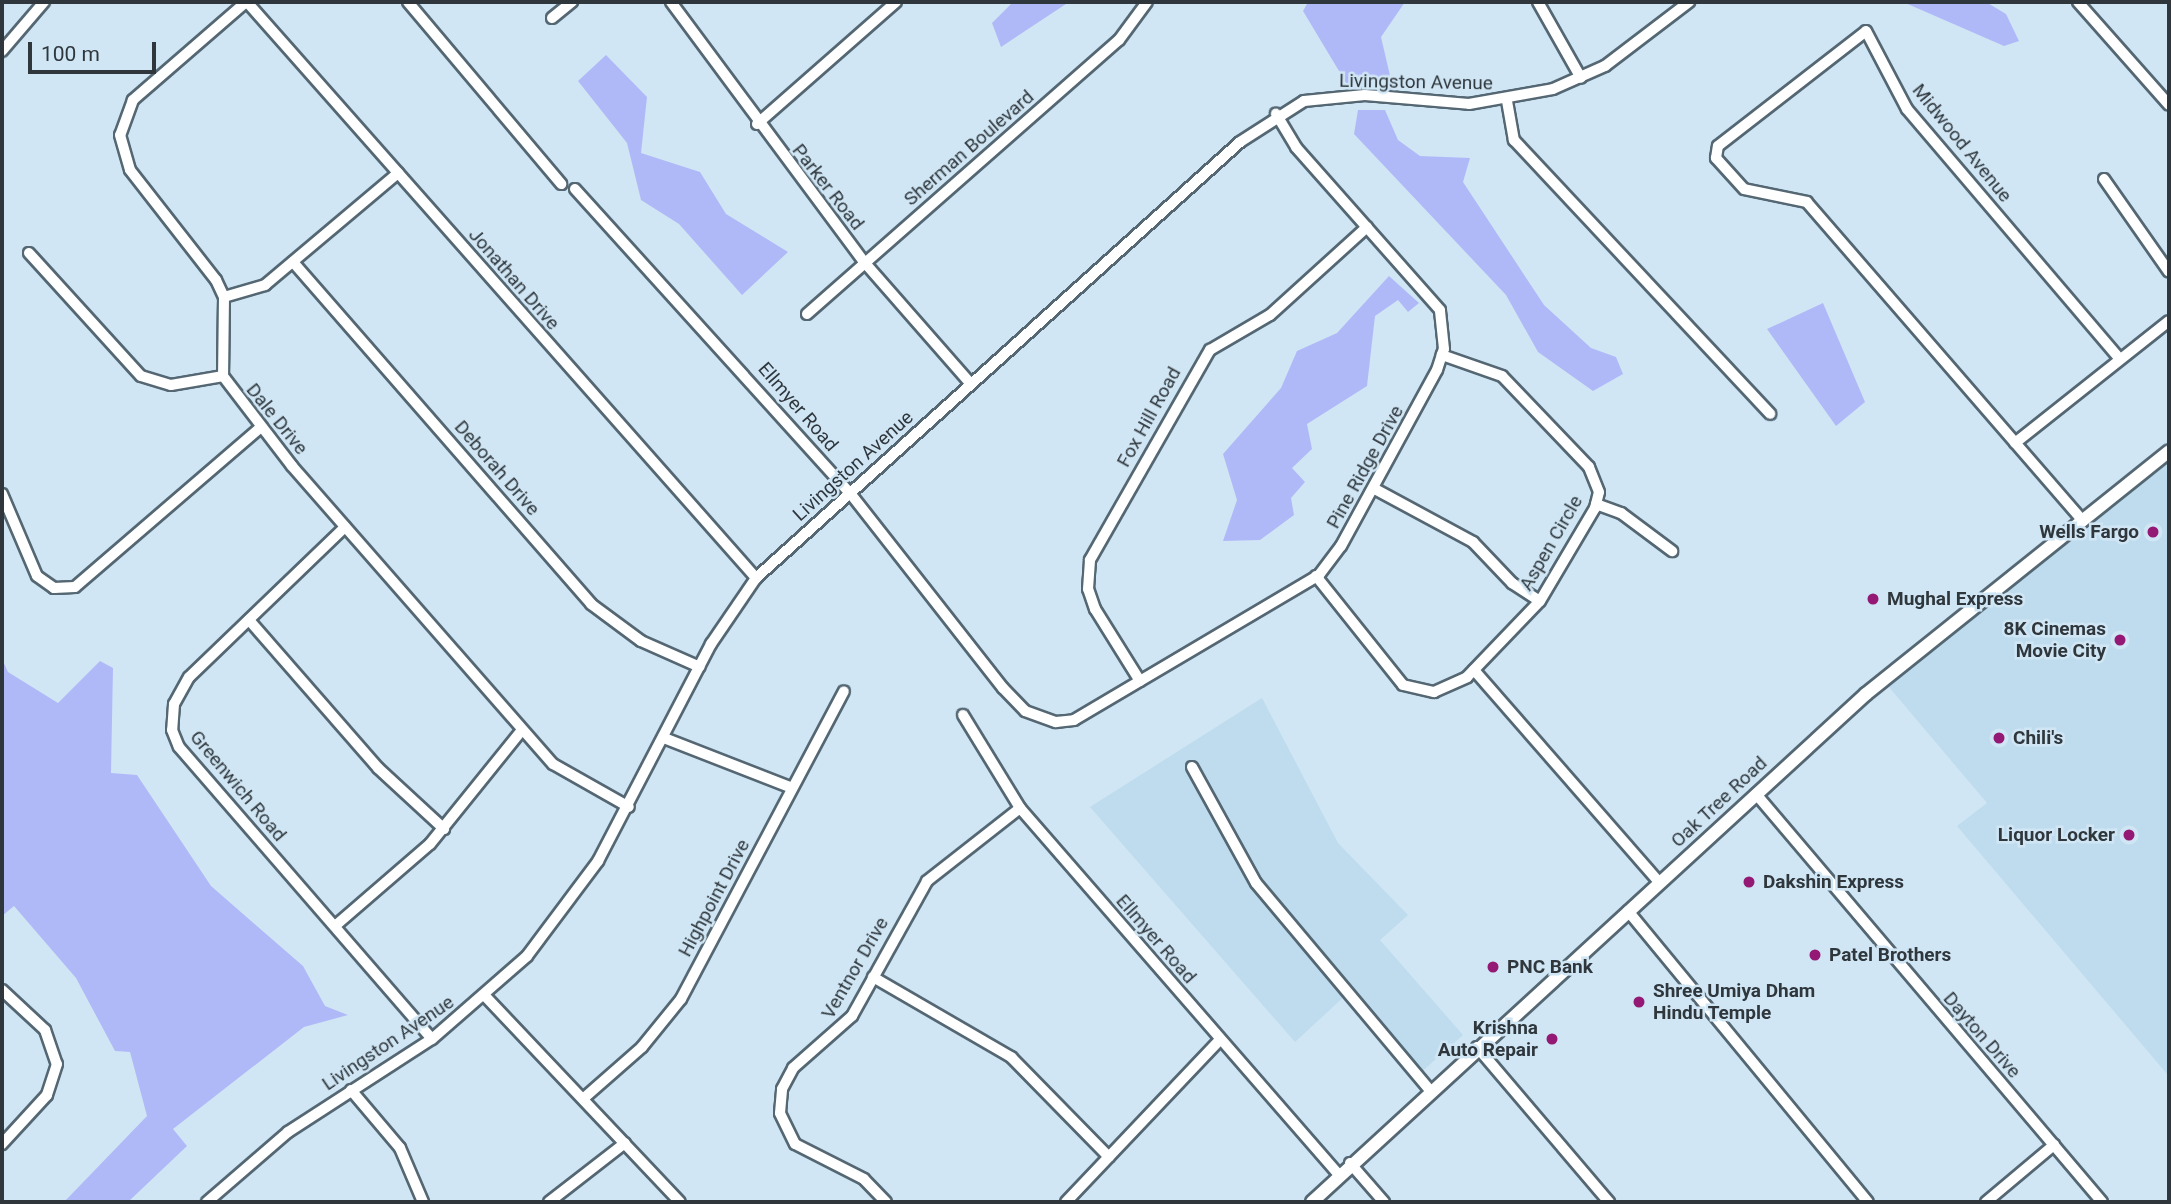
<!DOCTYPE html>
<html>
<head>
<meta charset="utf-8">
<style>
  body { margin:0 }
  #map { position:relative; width:2171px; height:1204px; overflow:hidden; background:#d0e6f4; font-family:Roboto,sans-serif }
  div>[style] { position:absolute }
  .built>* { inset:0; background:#bedcee }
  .green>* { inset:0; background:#b0b9f8 }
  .roads { filter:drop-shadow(2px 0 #546773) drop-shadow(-2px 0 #546773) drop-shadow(0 2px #546773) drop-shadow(0 -2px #546773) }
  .minor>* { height:10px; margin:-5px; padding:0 5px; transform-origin:5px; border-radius:5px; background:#fff }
  .major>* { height:12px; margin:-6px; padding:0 6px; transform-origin:6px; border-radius:6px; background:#fff }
  .dots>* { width:19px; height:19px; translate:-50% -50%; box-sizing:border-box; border:4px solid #d0e6f4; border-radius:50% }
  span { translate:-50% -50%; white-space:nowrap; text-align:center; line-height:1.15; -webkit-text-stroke:5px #d0e6f4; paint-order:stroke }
  .street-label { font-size:19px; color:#2f373d }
  .poi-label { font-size:19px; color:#2f373d; font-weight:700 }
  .right { translate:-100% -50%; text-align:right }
  .left { translate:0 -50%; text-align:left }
  .frame { position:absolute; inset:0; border:4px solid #2f373d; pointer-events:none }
  .scale { position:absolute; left:28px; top:42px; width:128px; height:32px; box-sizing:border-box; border:4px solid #2f373d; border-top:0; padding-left:9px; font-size:21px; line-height:24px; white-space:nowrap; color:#2f373d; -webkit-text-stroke:5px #d0e6f4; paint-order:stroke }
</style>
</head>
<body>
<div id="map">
  <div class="built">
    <i style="clip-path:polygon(2169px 451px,2169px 1072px,2167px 1074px,1957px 826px,1987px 803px,1883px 680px)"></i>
    <i style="clip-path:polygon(1262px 698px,1338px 843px,1408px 915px,1380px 940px,1463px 1035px,1418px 1075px,1347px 994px,1295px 1042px,1090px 807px)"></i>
  </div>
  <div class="green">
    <i style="clip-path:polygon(1013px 2px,1069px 2px,1001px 47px,992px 23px)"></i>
    <i style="clip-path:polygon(1308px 2px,1405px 2px,1381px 37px,1395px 97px,1354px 96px,1303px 11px)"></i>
    <i style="clip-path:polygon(1903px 2px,1986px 2px,2006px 14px,2019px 41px,2004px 46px)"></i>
    <i style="clip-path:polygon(606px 55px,647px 97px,641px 153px,700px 172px,726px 214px,788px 252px,742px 295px,679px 224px,641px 200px,627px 143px,578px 81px)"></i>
    <i style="clip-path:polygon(1358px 110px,1385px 110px,1398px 140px,1420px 156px,1470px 158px,1463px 182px,1544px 305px,1591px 348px,1616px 357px,1623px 374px,1593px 391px,1538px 352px,1506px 295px,1354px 134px)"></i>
    <i style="clip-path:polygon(1389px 276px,1419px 303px,1408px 312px,1398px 300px,1375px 316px,1367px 386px,1307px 424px,1312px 449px,1292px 468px,1305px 482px,1291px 498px,1294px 515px,1260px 540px,1223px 541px,1237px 500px,1223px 454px,1281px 388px,1297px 351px,1337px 333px)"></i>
    <i style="clip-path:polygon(1823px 303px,1865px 402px,1836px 426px,1767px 329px)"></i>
    <i style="clip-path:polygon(2px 659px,8px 672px,58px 703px,100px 661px,113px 668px,111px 773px,137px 775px,211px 886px,303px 966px,325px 1006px,348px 1015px,304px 1027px,173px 1129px,187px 1146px,128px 1202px,64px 1202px,147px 1116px,130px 1052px,115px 1051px,76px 978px,14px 906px,2px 916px)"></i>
  </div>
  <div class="roads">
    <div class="minor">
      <i style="left:246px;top:2px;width:150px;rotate:139.1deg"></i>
      <i style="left:133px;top:100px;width:37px;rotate:110deg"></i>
      <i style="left:120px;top:135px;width:36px;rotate:74deg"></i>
      <i style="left:130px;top:170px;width:140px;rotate:52deg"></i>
      <i style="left:216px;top:280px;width:19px;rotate:65deg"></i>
      <i style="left:224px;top:297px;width:79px;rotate:90.7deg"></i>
      <i style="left:223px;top:376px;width:113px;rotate:52.5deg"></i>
      <i style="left:292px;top:466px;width:396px;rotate:48.8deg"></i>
      <i style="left:553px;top:764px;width:87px;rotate:29.5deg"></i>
      <i style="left:247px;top:2px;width:769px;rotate:48.53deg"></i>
      <i style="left:408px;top:2px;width:238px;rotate:49.9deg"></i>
      <i style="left:671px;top:2px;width:325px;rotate:53.4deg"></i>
      <i style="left:865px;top:263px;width:161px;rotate:48.8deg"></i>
      <i style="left:1538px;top:2px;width:87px;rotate:60.5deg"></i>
      <i style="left:2078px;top:2px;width:137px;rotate:48.5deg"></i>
      <i style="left:552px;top:18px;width:26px;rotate:-39deg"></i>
      <i style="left:2px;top:51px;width:65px;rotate:-49.4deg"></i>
      <i style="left:1507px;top:101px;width:40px;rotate:80deg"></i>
      <i style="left:1514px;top:140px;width:375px;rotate:46.9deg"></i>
      <i style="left:757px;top:124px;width:185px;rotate:-41.3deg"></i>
      <i style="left:2104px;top:179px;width:113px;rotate:55deg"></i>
      <i style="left:575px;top:189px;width:410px;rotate:47.9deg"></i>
      <i style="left:850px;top:493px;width:248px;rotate:51.9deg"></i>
      <i style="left:1003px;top:688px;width:32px;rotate:46deg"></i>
      <i style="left:1025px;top:711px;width:33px;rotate:20deg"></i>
      <i style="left:1056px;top:722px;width:18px;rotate:-6deg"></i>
      <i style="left:1074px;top:720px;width:285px;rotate:-30.6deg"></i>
      <i style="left:1319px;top:575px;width:36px;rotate:-53deg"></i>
      <i style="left:1341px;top:546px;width:200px;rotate:-61.4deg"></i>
      <i style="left:1437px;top:370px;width:22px;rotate:-72deg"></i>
      <i style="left:1444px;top:349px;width:39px;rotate:-96deg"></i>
      <i style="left:1440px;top:310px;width:217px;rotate:-131.5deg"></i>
      <i style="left:1296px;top:147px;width:39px;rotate:-121deg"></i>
      <i style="left:29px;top:253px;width:166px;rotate:47.7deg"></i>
      <i style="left:141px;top:376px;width:31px;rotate:17deg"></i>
      <i style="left:171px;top:385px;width:53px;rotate:-9.8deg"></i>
      <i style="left:293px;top:262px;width:454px;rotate:48.9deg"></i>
      <i style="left:591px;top:604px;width:62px;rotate:36.5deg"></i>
      <i style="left:641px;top:641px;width:64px;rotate:23.8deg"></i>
      <i style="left:224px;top:297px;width:43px;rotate:-16.3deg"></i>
      <i style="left:265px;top:285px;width:174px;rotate:-40.1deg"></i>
      <i style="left:807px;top:314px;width:415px;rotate:-41.3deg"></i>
      <i style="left:1119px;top:40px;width:47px;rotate:-53.6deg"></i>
      <i style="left:2015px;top:443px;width:196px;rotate:-38.4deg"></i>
      <i style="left:1373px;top:488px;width:114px;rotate:28.4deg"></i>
      <i style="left:1473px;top:542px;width:57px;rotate:46.4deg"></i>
      <i style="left:1512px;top:583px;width:33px;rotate:33deg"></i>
      <i style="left:2px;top:494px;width:89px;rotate:66.9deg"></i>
      <i style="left:37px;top:576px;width:21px;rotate:35deg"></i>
      <i style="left:54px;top:588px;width:21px;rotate:-3deg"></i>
      <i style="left:75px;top:587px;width:245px;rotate:-40.7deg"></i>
      <i style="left:1596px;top:504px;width:27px;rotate:20deg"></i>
      <i style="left:1621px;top:513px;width:64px;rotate:36.7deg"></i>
      <i style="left:2083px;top:521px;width:422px;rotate:-130.9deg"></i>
      <i style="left:1807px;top:202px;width:64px;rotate:-168.3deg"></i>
      <i style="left:1744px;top:189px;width:42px;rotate:-132.1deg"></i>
      <i style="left:1716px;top:158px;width:12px;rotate:-81deg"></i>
      <i style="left:1718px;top:146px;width:187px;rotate:-37.8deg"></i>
      <i style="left:1866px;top:31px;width:88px;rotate:62.3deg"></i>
      <i style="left:1907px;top:109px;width:328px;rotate:49.6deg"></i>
      <i style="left:345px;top:527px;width:216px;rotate:136.1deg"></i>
      <i style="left:189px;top:677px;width:31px;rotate:119deg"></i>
      <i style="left:174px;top:704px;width:26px;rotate:94deg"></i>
      <i style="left:172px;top:730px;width:18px;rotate:68deg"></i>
      <i style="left:179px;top:747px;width:386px;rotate:49.1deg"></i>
      <i style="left:1316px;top:576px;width:139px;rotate:51.4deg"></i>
      <i style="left:1403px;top:685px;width:32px;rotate:13deg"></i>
      <i style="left:1434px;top:692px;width:36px;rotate:-24deg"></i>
      <i style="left:1467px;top:677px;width:105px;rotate:-46.2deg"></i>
      <i style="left:1540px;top:601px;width:108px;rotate:-59.4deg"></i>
      <i style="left:1595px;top:508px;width:16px;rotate:-76deg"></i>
      <i style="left:1599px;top:492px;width:27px;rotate:-112deg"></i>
      <i style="left:1589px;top:467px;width:126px;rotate:-133.7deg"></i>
      <i style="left:1502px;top:376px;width:64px;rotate:-160.7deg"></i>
      <i style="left:249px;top:620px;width:196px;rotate:48.9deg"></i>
      <i style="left:378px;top:768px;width:90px;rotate:42.7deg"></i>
      <i style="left:1474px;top:670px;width:283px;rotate:48.9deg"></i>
      <i style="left:1140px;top:681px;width:85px;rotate:-122deg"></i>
      <i style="left:1095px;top:609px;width:21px;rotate:-109deg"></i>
      <i style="left:1088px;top:589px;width:29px;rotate:-86deg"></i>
      <i style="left:1090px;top:560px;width:242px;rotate:-60.3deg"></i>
      <i style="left:1210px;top:350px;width:69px;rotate:-30.3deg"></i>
      <i style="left:1270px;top:315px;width:131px;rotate:-42.2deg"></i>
      <i style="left:963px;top:715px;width:109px;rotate:58.5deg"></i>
      <i style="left:1020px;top:808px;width:485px;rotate:49deg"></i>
      <i style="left:664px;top:738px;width:137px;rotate:21.3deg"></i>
      <i style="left:1192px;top:767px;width:132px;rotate:61.1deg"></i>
      <i style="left:1256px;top:883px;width:269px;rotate:50deg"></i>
      <i style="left:1756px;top:794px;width:535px;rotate:49.7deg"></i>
      <i style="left:1628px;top:911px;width:377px;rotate:50.5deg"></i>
      <i style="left:335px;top:926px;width:125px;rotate:-40.8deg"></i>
      <i style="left:430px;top:844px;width:146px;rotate:-51.1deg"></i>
      <i style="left:873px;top:977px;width:160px;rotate:30.1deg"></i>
      <i style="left:1011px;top:1057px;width:140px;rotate:45.6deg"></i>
      <i style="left:2px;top:990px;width:59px;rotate:42.9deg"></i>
      <i style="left:45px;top:1030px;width:36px;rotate:71deg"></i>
      <i style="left:57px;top:1064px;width:33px;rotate:108deg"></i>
      <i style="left:47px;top:1095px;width:67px;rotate:132.6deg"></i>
      <i style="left:486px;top:997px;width:282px;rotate:46.6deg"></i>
      <i style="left:1477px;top:1047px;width:204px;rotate:49.6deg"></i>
      <i style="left:351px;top:1090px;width:76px;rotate:49.8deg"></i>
      <i style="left:400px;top:1148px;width:59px;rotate:66.9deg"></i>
      <i style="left:584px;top:1098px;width:77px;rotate:-41.3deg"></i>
      <i style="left:642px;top:1047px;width:62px;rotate:-50.9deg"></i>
      <i style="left:681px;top:999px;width:348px;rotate:-62.1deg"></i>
      <i style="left:1350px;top:1163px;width:52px;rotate:48.9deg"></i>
      <i style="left:207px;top:1202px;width:107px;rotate:-40.8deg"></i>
      <i style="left:288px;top:1132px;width:171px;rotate:-32.9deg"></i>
      <i style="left:432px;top:1039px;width:126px;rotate:-41.1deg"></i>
      <i style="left:527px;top:956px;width:119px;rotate:-53.2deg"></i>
      <i style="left:598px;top:861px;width:245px;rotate:-62.5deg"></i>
      <i style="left:711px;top:644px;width:80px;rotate:-55.7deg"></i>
      <i style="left:756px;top:578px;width:651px;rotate:-42.01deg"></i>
      <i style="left:1240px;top:142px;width:76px;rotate:-32.6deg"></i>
      <i style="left:1304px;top:101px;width:61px;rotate:-5.6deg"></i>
      <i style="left:1365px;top:95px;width:104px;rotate:4.9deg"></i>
      <i style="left:1469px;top:104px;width:85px;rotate:-10.1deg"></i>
      <i style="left:1553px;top:89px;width:57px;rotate:-23.9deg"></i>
      <i style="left:1605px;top:66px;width:106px;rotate:-37.3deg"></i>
      <i style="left:549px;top:1202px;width:96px;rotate:-37.8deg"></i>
      <i style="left:886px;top:1202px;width:32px;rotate:-134deg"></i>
      <i style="left:864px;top:1179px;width:77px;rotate:-153.1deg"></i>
      <i style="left:795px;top:1144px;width:34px;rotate:-116deg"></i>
      <i style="left:780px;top:1113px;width:24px;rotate:-85deg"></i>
      <i style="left:782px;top:1089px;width:24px;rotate:-62deg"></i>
      <i style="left:793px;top:1068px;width:79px;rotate:-41.4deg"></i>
      <i style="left:852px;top:1016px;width:154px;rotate:-60.9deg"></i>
      <i style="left:927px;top:881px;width:118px;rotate:-38.1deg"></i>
      <i style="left:1066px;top:1202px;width:224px;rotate:-46.5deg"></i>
      <i style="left:1986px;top:1202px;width:89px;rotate:-40deg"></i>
    </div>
    <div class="major">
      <i style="left:1312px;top:1202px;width:752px;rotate:-42.52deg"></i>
      <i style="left:1866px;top:694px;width:388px;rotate:-38.7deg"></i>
    </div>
  </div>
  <div class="dots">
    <i style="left:2153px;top:532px;background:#941974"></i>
    <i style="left:1873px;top:599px;background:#941974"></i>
    <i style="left:2120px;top:640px;background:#941974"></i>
    <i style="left:1999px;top:738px;background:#941974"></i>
    <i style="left:2129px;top:835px;background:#941974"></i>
    <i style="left:1749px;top:882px;background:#941974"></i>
    <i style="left:1815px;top:955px;background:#941974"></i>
    <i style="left:1493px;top:967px;background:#941974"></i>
    <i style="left:1639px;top:1002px;background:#941974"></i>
    <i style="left:1552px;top:1039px;background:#941974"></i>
  </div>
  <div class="street-label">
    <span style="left:1416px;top:82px;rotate:1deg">Livingston Avenue</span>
    <span style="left:1962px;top:143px;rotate:51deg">Midwood Avenue</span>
    <span style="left:969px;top:148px;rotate:-41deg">Sherman Boulevard</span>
    <span style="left:828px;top:187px;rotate:52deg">Parker Road</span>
    <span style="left:514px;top:279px;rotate:49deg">Jonathan Drive</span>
    <span style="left:798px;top:407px;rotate:49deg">Ellmyer Road</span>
    <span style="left:1149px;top:417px;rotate:-61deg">Fox Hill Road</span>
    <span style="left:277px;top:419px;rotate:51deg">Dale Drive</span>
    <span style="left:853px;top:466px;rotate:-42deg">Livingston Avenue</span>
    <span style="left:1365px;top:467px;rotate:-61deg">Pine Ridge Drive</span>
    <span style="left:497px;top:468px;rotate:49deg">Deborah Drive</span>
    <span style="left:1551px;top:543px;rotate:-60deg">Aspen Circle</span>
    <span style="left:238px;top:786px;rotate:50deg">Greenwich Road</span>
    <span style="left:1719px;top:802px;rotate:-43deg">Oak Tree Road</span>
    <span style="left:714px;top:898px;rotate:-62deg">Highpoint Drive</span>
    <span style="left:1156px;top:939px;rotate:49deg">Ellmyer Road</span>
    <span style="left:855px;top:968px;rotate:-60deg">Ventnor Drive</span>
    <span style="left:1982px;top:1035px;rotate:49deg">Dayton Drive</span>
    <span style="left:388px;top:1043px;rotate:-34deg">Livingston Avenue</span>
  </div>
  <div class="poi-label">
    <span class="right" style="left:2139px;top:532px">Wells Fargo</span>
    <span class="left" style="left:1887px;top:599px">Mughal Express</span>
    <span class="right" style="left:2106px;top:640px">8K Cinemas<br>Movie City</span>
    <span class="left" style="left:2013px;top:738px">Chili's</span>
    <span class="right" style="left:2115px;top:835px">Liquor Locker</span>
    <span class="left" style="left:1763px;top:882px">Dakshin Express</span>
    <span class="left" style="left:1829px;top:955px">Patel Brothers</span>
    <span class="left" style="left:1507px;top:967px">PNC Bank</span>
    <span class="left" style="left:1653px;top:1002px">Shree Umiya Dham<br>Hindu Temple</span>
    <span class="right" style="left:1538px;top:1039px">Krishna<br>Auto Repair</span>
  </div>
  <div class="frame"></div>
  <div class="scale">100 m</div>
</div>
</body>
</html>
